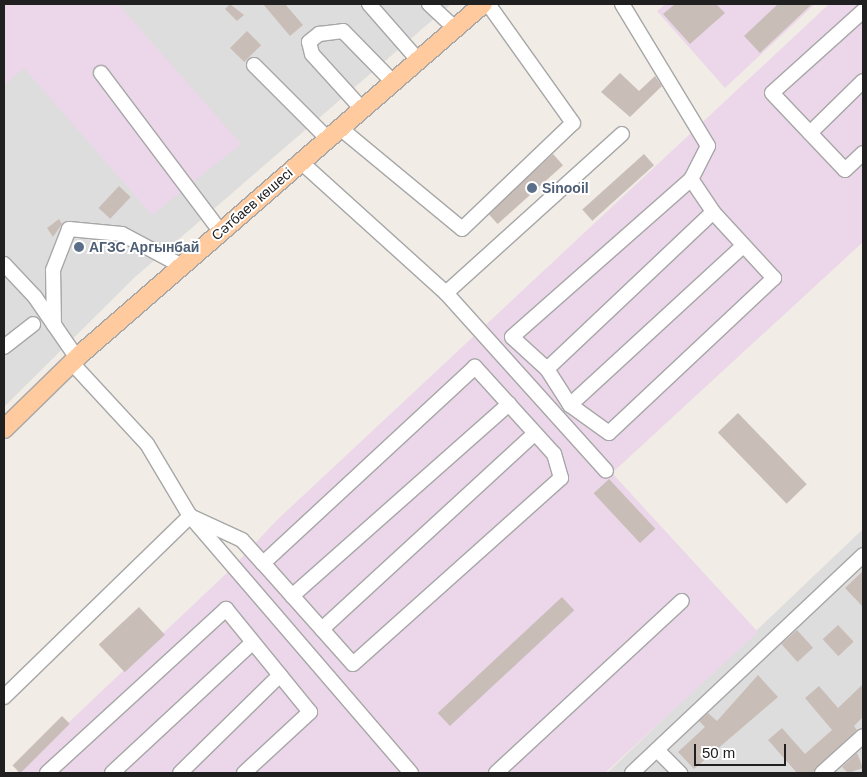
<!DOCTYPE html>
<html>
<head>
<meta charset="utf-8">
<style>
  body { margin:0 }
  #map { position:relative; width:867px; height:777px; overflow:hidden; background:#f1ece5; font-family:Arial,sans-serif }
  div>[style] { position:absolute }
  .residential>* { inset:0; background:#dedddd }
  .industrial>* { inset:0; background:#ebd7e9 }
  .building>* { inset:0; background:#c9bdb8; transform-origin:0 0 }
  .roads { filter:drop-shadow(1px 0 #a7a7a7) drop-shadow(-1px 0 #a7a7a7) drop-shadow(0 1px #a7a7a7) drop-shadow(0 -1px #a7a7a7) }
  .minor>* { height:14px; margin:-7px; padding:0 7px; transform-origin:7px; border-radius:7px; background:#fff }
  .major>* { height:18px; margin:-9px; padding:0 9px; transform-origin:9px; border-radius:9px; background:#ffca9d }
  .dots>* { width:14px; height:14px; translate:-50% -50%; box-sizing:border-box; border:2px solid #fff; border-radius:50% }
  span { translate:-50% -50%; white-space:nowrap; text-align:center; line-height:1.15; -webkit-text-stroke:4px #fff; paint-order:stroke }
  .service-label { font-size:14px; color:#4e5e75; font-weight:700 }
  .left { translate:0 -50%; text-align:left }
  .street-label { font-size:14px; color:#202020 }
  .frame { position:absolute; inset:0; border:5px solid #202020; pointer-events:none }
  .scale { position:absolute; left:694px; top:744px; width:92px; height:22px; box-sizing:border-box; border:2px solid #202020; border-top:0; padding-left:6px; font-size:15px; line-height:18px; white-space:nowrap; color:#202020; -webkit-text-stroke:4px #fff; paint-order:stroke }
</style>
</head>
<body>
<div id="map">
  <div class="residential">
    <i style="clip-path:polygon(4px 4px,451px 4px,135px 277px,4px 407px)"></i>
    <i style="clip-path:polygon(863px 529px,863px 773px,607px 773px)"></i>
  </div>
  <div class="industrial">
    <i style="clip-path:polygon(4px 4px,118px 4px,241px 144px,152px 215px,24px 68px,4px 85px)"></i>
    <i style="clip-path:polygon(666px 4px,815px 4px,725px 88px,657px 11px)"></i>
    <i style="clip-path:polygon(829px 4px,863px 4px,863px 242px,612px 473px,758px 632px,605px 773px,15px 773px,228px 572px,276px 521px)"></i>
  </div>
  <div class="building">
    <i style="clip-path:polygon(230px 4px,244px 15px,237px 21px,225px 9px)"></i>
    <i style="clip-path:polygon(263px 4px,285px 4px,303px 25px,290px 36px)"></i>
    <i style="clip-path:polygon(675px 4px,716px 4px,725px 13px,690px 44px,663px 14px)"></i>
    <i style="clip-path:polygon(778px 4px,812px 4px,760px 53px,744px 36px)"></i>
    <i style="left:247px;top:31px;width:20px;height:24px;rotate:45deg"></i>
    <i style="clip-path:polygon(620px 73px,639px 91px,655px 76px,662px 86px,630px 117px,601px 92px)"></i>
    <i style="left:553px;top:154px;width:15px;height:88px;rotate:48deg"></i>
    <i style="left:644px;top:154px;width:15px;height:83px;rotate:48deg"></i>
    <i style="left:119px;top:186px;width:16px;height:30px;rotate:43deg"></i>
    <i style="clip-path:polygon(59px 219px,62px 224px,53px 237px,47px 228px)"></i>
    <i style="left:738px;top:413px;width:99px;height:28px;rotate:46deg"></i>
    <i style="left:609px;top:479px;width:68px;height:21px;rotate:47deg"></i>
    <i style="clip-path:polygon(863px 571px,863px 607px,845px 588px)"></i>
    <i style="left:562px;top:597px;width:18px;height:170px;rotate:47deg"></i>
    <i style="left:139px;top:607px;width:38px;height:55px;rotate:47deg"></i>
    <i style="left:838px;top:625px;width:23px;height:21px;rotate:47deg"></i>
    <i style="left:797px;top:630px;width:24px;height:21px;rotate:48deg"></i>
    <i style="clip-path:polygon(758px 675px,778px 697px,694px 769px,678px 752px,705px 727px,699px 721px,708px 713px,717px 721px)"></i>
    <i style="clip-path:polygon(863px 684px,863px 717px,854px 726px,857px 730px,812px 773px,797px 773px,768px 740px,782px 728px,805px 754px,832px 730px,805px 698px,819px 686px,838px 708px)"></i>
    <i style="left:62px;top:716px;width:11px;height:70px;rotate:45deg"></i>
    <i style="clip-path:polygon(857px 753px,863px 768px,848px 773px,842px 767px)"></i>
  </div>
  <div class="roads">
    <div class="minor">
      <i style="left:369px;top:4px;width:74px;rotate:48.8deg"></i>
      <i style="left:429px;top:4px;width:35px;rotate:43deg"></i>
      <i style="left:622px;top:4px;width:166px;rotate:58.8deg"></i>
      <i style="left:708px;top:146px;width:37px;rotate:117deg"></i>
      <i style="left:863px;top:11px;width:122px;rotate:138deg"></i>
      <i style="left:772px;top:93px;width:106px;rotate:46.5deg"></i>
      <i style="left:845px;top:170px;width:25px;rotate:-43deg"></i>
      <i style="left:254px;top:65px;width:105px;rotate:45deg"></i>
      <i style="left:101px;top:73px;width:199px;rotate:53deg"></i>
      <i style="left:362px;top:109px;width:74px;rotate:-132.3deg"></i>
      <i style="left:312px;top:54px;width:12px;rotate:-104deg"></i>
      <i style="left:309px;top:42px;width:13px;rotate:-39deg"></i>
      <i style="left:319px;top:34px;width:24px;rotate:-7deg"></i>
      <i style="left:343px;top:31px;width:71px;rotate:45.6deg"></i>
      <i style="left:340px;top:128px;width:158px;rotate:39.6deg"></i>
      <i style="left:462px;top:229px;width:153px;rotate:-43.7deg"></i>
      <i style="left:573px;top:123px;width:146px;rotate:-125.5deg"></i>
      <i style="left:810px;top:133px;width:74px;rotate:-44.5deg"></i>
      <i style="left:301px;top:162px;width:195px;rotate:42.1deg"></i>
      <i style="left:446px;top:293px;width:237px;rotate:-42.1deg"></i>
      <i style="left:4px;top:264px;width:45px;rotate:46.8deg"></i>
      <i style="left:35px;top:297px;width:74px;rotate:55.5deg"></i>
      <i style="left:446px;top:293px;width:239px;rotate:48deg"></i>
      <i style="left:54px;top:325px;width:55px;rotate:-91deg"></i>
      <i style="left:53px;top:270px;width:44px;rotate:-68.7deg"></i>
      <i style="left:69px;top:229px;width:53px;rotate:5.4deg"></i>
      <i style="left:122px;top:234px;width:68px;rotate:28.1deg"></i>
      <i style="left:4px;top:347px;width:37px;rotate:-38deg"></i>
      <i style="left:72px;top:363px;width:110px;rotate:47.2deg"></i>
      <i style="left:147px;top:444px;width:84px;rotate:59.2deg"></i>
      <i style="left:190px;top:516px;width:57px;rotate:24.8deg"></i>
      <i style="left:242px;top:540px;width:31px;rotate:48deg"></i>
      <i style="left:263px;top:563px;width:135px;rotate:48.3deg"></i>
      <i style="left:353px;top:664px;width:279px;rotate:-41.8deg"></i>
      <i style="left:561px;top:478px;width:25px;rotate:-106deg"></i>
      <i style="left:554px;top:454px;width:118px;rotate:-132.2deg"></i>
      <i style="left:475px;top:367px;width:289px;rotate:137.2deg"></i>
      <i style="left:547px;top:369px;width:47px;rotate:-137.6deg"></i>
      <i style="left:512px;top:337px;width:239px;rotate:-41.4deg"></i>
      <i style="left:691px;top:179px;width:40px;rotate:56deg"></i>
      <i style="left:570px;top:405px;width:43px;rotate:-122.6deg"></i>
      <i style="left:547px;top:369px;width:228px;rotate:-43.4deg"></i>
      <i style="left:713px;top:212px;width:90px;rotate:47.3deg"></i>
      <i style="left:774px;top:278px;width:226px;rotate:136.8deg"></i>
      <i style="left:609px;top:433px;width:48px;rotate:-144.3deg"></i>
      <i style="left:570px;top:405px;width:234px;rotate:-42.6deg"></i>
      <i style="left:292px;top:596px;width:290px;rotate:-41.5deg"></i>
      <i style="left:322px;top:629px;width:289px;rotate:-42.6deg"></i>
      <i style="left:4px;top:697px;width:260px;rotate:-44.2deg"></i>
      <i style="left:190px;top:516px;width:339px;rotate:49.3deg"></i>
      <i style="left:657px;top:750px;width:33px;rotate:45deg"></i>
      <i style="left:47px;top:773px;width:243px;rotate:-42.5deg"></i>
      <i style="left:226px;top:609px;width:133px;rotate:50.8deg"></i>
      <i style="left:310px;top:712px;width:90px;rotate:137.3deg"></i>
      <i style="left:112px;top:773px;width:192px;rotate:-42.9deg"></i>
      <i style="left:180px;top:773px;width:140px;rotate:-44.4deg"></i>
      <i style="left:496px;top:773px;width:253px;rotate:-42.8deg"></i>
      <i style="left:632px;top:773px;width:318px;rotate:-43.3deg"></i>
      <i style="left:822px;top:773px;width:55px;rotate:-42.1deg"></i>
    </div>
    <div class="major">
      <i style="left:4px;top:429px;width:110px;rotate:-44.3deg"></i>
      <i style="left:83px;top:352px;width:530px;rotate:-41.02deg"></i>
    </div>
  </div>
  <div class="dots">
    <i style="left:532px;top:188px;background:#5c6f8a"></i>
    <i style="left:79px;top:247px;background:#5c6f8a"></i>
  </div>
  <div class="service-label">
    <span class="left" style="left:542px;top:188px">Sinooil</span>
    <span class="left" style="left:89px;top:247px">АГЗС Аргынбай</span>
  </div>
  <div class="street-label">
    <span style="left:252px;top:204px;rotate:-41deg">Сәтбаев көшесі</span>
  </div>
  <div class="frame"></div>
  <div class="scale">50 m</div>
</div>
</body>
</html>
